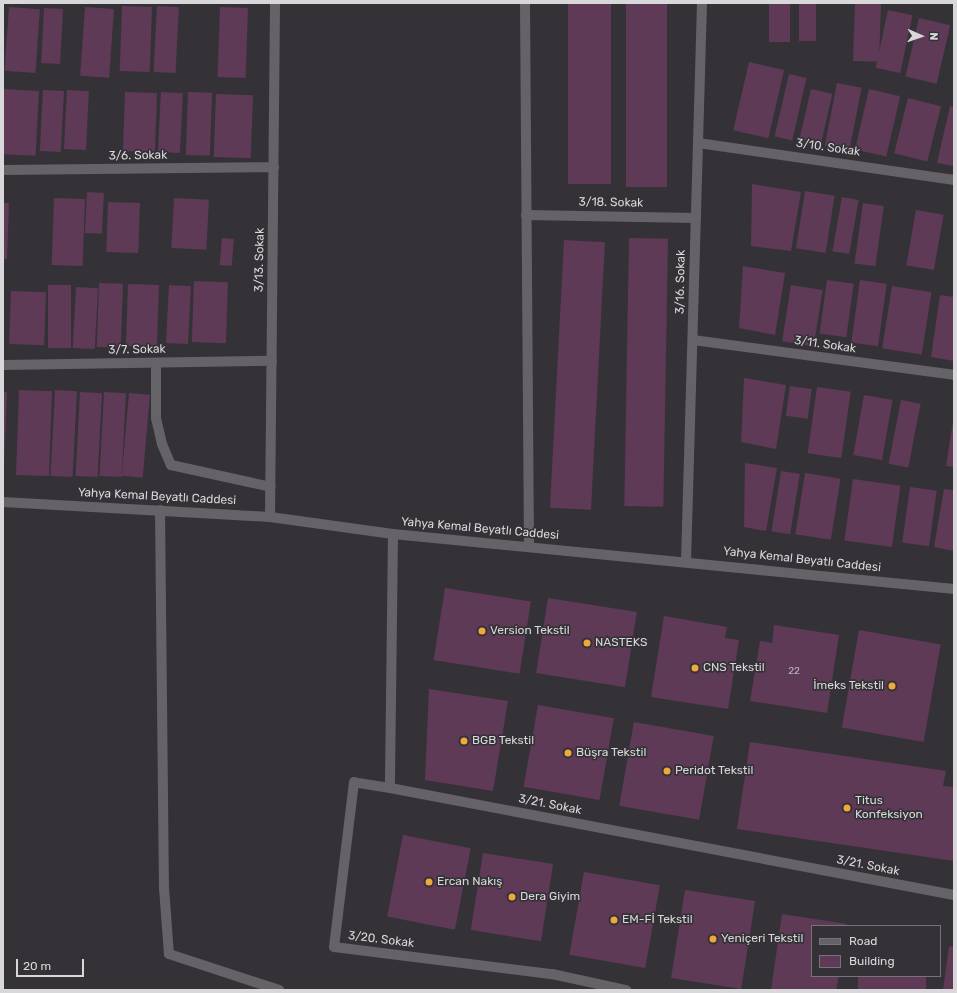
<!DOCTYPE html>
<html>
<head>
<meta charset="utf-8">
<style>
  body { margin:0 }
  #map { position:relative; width:957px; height:993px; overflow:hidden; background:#353237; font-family:Rubik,sans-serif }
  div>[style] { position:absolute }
  .building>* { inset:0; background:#5e3a56; transform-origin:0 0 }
  .minor>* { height:10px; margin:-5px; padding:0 5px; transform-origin:5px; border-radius:5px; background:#666368 }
  .dots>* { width:11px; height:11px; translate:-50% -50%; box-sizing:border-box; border:2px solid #353237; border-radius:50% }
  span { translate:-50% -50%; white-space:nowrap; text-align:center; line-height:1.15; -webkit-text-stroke:3.5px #353237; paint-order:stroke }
  .number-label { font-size:10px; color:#bab0b8 }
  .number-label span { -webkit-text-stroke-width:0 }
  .street-label { font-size:12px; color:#d8d7d9 }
  .poi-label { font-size:12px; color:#d8d7d9 }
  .left { translate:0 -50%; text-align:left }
  .right { translate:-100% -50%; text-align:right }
  .frame { position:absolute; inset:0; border:4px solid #d8d7d9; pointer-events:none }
  .legend { position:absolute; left:811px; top:925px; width:130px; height:52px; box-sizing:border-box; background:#353237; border:1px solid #767478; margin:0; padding:5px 7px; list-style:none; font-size:12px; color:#d8d7d9 }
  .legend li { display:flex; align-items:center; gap:8px; height:20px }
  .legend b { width:20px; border:1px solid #767478 }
  .north { position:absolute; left:901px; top:16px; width:40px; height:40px; -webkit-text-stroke:3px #353237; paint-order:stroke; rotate:92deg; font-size:11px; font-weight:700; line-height:16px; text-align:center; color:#d8d7d9 }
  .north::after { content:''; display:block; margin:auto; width:14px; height:18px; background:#d8d7d9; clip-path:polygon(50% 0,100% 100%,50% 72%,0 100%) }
  .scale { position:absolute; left:16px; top:959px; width:68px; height:18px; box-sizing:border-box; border:2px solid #d8d7d9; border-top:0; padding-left:5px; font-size:12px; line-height:14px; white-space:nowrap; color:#d8d7d9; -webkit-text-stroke:3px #353237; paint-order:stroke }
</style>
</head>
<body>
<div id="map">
  <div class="building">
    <i style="left:568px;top:3px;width:43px;height:181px"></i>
    <i style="left:626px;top:3px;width:41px;height:184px"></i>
    <i style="left:769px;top:3px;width:21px;height:39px"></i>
    <i style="left:799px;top:3px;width:17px;height:38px"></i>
    <i style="left:855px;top:3px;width:26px;height:58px;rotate:2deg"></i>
    <i style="left:122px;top:6px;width:30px;height:65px;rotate:2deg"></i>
    <i style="left:157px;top:6px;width:22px;height:66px;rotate:3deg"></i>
    <i style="left:9px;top:7px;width:31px;height:64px;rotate:4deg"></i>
    <i style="left:85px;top:7px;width:29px;height:69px;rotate:4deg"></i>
    <i style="left:220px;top:7px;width:28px;height:70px;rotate:2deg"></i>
    <i style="left:44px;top:8px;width:19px;height:55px;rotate:3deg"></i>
    <i style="left:888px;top:10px;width:25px;height:59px;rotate:12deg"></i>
    <i style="left:919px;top:18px;width:32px;height:60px;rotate:13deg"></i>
    <i style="left:749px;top:62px;width:36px;height:70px;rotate:13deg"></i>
    <i style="left:789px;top:74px;width:18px;height:64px;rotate:13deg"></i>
    <i style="left:837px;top:83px;width:25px;height:64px;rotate:11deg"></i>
    <i style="left:3px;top:89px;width:36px;height:65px;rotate:3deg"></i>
    <i style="left:811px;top:89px;width:22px;height:54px;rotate:13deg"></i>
    <i style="left:869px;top:89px;width:32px;height:62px;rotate:13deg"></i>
    <i style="left:43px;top:90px;width:21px;height:61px;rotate:3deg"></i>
    <i style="left:67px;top:90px;width:22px;height:59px;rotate:3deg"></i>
    <i style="left:125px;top:92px;width:32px;height:59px;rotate:2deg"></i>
    <i style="left:161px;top:92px;width:22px;height:60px;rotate:3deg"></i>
    <i style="left:188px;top:92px;width:24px;height:63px;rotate:2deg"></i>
    <i style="left:216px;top:94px;width:37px;height:63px;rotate:2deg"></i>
    <i style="left:908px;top:98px;width:34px;height:57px;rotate:14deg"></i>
    <i style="clip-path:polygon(950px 106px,954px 107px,954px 166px,937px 163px)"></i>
    <i style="clip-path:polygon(752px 184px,801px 192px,791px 251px,751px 246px)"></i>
    <i style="left:805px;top:191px;width:30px;height:58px;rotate:9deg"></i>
    <i style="left:87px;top:192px;width:17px;height:41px;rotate:3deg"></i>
    <i style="left:842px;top:197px;width:17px;height:55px;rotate:10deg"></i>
    <i style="left:54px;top:198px;width:31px;height:67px;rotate:2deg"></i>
    <i style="left:174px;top:198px;width:35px;height:50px;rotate:3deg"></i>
    <i style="left:108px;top:202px;width:32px;height:50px;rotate:2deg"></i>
    <i style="clip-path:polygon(3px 203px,9px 203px,7px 259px,3px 259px)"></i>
    <i style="left:863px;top:203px;width:21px;height:61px;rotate:8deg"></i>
    <i style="left:916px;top:210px;width:28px;height:56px;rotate:10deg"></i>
    <i style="left:222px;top:238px;width:12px;height:27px;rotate:5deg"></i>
    <i style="left:629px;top:238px;width:39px;height:268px;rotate:1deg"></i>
    <i style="left:564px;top:240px;width:41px;height:268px;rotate:3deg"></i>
    <i style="clip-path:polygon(743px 266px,785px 273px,775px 335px,739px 328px)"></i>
    <i style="left:827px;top:280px;width:27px;height:54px;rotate:8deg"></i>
    <i style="left:860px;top:280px;width:27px;height:63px;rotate:8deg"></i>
    <i style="left:194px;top:281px;width:34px;height:61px;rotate:2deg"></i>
    <i style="left:99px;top:283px;width:24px;height:64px;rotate:2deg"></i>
    <i style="left:128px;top:284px;width:31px;height:62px;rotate:2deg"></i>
    <i style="left:48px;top:285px;width:23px;height:63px"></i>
    <i style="left:169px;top:285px;width:22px;height:58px;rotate:3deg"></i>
    <i style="left:791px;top:285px;width:32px;height:57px;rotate:9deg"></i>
    <i style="left:892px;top:286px;width:40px;height:63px;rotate:9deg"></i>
    <i style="left:76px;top:287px;width:22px;height:61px;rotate:3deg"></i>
    <i style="left:11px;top:291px;width:35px;height:53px;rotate:2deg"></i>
    <i style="clip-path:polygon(940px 295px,954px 297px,954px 361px,931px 357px)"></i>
    <i style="clip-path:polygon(744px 378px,786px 385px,776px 449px,741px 442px)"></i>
    <i style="left:790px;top:386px;width:22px;height:30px;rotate:8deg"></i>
    <i style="left:817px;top:387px;width:34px;height:67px;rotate:8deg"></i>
    <i style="left:19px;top:390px;width:33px;height:85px;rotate:2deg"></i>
    <i style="left:55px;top:390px;width:22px;height:86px;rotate:3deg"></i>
    <i style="clip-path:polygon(3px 392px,7px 392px,4px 464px,3px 464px)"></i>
    <i style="left:80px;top:392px;width:22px;height:84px;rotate:3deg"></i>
    <i style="left:104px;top:392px;width:22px;height:84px;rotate:3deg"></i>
    <i style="left:129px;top:393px;width:21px;height:83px;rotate:5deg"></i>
    <i style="left:864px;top:395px;width:29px;height:61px;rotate:10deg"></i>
    <i style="left:901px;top:400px;width:20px;height:65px;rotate:11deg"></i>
    <i style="clip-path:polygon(953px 422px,954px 422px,954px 467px,946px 466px)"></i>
    <i style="clip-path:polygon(745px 463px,777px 468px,766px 531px,744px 527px)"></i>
    <i style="left:781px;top:471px;width:19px;height:61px;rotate:9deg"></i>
    <i style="left:805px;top:473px;width:36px;height:62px;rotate:9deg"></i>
    <i style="left:853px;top:479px;width:48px;height:62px;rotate:8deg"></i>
    <i style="left:910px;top:487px;width:27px;height:56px;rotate:8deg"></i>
    <i style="clip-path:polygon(944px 489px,954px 490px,954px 551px,934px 547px)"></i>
    <i style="left:445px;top:588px;width:87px;height:73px;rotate:9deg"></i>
    <i style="left:548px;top:598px;width:90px;height:76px;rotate:9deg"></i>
    <i style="clip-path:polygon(664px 616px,727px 627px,725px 638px,739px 640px,728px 709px,651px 697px)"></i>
    <i style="clip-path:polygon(774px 625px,839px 635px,827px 713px,750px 701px,760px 641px,772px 643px)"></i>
    <i style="left:859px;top:630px;width:83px;height:99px;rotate:10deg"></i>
    <i style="clip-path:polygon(429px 689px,508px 701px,493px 791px,425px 780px)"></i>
    <i style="left:538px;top:705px;width:77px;height:83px;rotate:10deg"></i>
    <i style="left:634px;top:722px;width:81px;height:85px;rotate:10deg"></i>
    <i style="clip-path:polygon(750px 742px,946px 771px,943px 786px,954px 787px,954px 861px,737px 829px)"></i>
    <i style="left:403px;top:835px;width:69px;height:83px;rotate:11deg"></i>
    <i style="left:483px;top:853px;width:71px;height:78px;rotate:9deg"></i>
    <i style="left:584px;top:872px;width:77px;height:84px;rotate:10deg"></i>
    <i style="left:685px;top:890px;width:71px;height:89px;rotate:9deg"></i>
    <i style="clip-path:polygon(782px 914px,847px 924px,846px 926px,812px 926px,812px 976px,839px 976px,836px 990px,771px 990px)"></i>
    <i style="clip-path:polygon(949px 946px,954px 947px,954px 990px,943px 990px)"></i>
    <i style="left:858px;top:976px;width:68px;height:14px"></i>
  </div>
  <div class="minor">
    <i style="left:525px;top:3px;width:544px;rotate:89.58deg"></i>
    <i style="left:698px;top:143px;width:259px;rotate:8.2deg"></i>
    <i style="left:3px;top:170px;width:271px;rotate:-0.6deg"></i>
    <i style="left:526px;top:215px;width:170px;rotate:1deg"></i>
    <i style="left:693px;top:340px;width:263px;rotate:7.6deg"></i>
    <i style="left:156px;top:363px;width:55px;rotate:90deg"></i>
    <i style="left:156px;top:418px;width:27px;rotate:77deg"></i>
    <i style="left:162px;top:444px;width:23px;rotate:67deg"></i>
    <i style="left:171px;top:465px;width:102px;rotate:12.4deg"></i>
    <i style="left:3px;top:365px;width:269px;rotate:-0.9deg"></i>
    <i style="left:3px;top:502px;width:267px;rotate:3.2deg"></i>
    <i style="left:270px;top:517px;width:124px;rotate:7.9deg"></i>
    <i style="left:393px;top:534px;width:564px;rotate:5.6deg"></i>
    <i style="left:160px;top:510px;width:378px;rotate:89.4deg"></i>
    <i style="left:164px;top:888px;width:66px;rotate:85.7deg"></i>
    <i style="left:169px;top:954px;width:116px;rotate:18.1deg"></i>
    <i style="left:270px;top:517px;width:514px;rotate:-89.44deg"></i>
    <i style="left:393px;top:534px;width:254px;rotate:90.7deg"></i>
    <i style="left:390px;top:788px;width:574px;rotate:10.74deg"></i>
    <i style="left:686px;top:562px;width:559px;rotate:-88.36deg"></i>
    <i style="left:390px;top:788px;width:36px;rotate:-171deg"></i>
    <i style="left:354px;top:782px;width:166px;rotate:96.9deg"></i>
    <i style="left:334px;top:947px;width:220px;rotate:7.1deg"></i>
    <i style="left:552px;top:974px;width:76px;rotate:12.2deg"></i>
  </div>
  <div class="dots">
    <i style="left:482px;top:631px;background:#eea83c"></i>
    <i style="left:587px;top:643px;background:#eea83c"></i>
    <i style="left:695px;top:668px;background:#eea83c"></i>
    <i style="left:892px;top:686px;background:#eea83c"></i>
    <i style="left:464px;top:741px;background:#eea83c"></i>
    <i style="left:568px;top:753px;background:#eea83c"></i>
    <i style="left:667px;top:771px;background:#eea83c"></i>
    <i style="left:847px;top:808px;background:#eea83c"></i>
    <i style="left:429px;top:882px;background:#eea83c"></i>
    <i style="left:512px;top:897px;background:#eea83c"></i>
    <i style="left:614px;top:920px;background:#eea83c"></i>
    <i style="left:713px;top:939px;background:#eea83c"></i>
  </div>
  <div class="number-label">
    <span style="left:794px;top:672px">22</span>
  </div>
  <div class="street-label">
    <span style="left:828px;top:148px;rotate:8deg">3/10. Sokak</span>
    <span style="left:138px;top:156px;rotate:-1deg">3/6. Sokak</span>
    <span style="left:611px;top:203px;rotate:1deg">3/18. Sokak</span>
    <span style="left:260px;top:260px;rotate:-89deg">3/13. Sokak</span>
    <span style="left:681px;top:282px;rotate:-89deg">3/16. Sokak</span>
    <span style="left:825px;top:345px;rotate:8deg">3/11. Sokak</span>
    <span style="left:137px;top:350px;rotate:-1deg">3/7. Sokak</span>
    <span style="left:157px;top:497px;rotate:3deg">Yahya Kemal Beyatlı Caddesi</span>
    <span style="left:480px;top:529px;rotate:5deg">Yahya Kemal Beyatlı Caddesi</span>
    <span style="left:802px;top:560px;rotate:6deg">Yahya Kemal Beyatlı Caddesi</span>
    <span style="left:550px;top:805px;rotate:11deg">3/21. Sokak</span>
    <span style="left:868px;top:866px;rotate:11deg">3/21. Sokak</span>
    <span style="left:381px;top:940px;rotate:7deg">3/20. Sokak</span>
  </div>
  <div class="poi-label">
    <span class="left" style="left:490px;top:631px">Version Tekstil</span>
    <span class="left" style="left:595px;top:643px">NASTEKS</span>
    <span class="left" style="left:703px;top:668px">CNS Tekstil</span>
    <span class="right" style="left:884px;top:686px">İmeks Tekstil</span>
    <span class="left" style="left:472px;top:741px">BGB Tekstil</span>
    <span class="left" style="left:576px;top:753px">Büşra Tekstil</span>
    <span class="left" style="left:675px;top:771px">Peridot Tekstil</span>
    <span class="left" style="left:855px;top:808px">Titus<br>Konfeksiyon</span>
    <span class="left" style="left:437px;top:882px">Ercan Nakış</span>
    <span class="left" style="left:520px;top:897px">Dera Giyim</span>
    <span class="left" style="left:622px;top:920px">EM-Fİ Tekstil</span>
    <span class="left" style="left:721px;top:939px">Yeniçeri Tekstil</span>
  </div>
  <div class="frame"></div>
  <ul class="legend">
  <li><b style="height:5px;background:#666368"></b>Road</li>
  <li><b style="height:11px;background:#5e3a56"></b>Building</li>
  </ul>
  <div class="north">N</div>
  <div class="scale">20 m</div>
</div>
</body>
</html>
